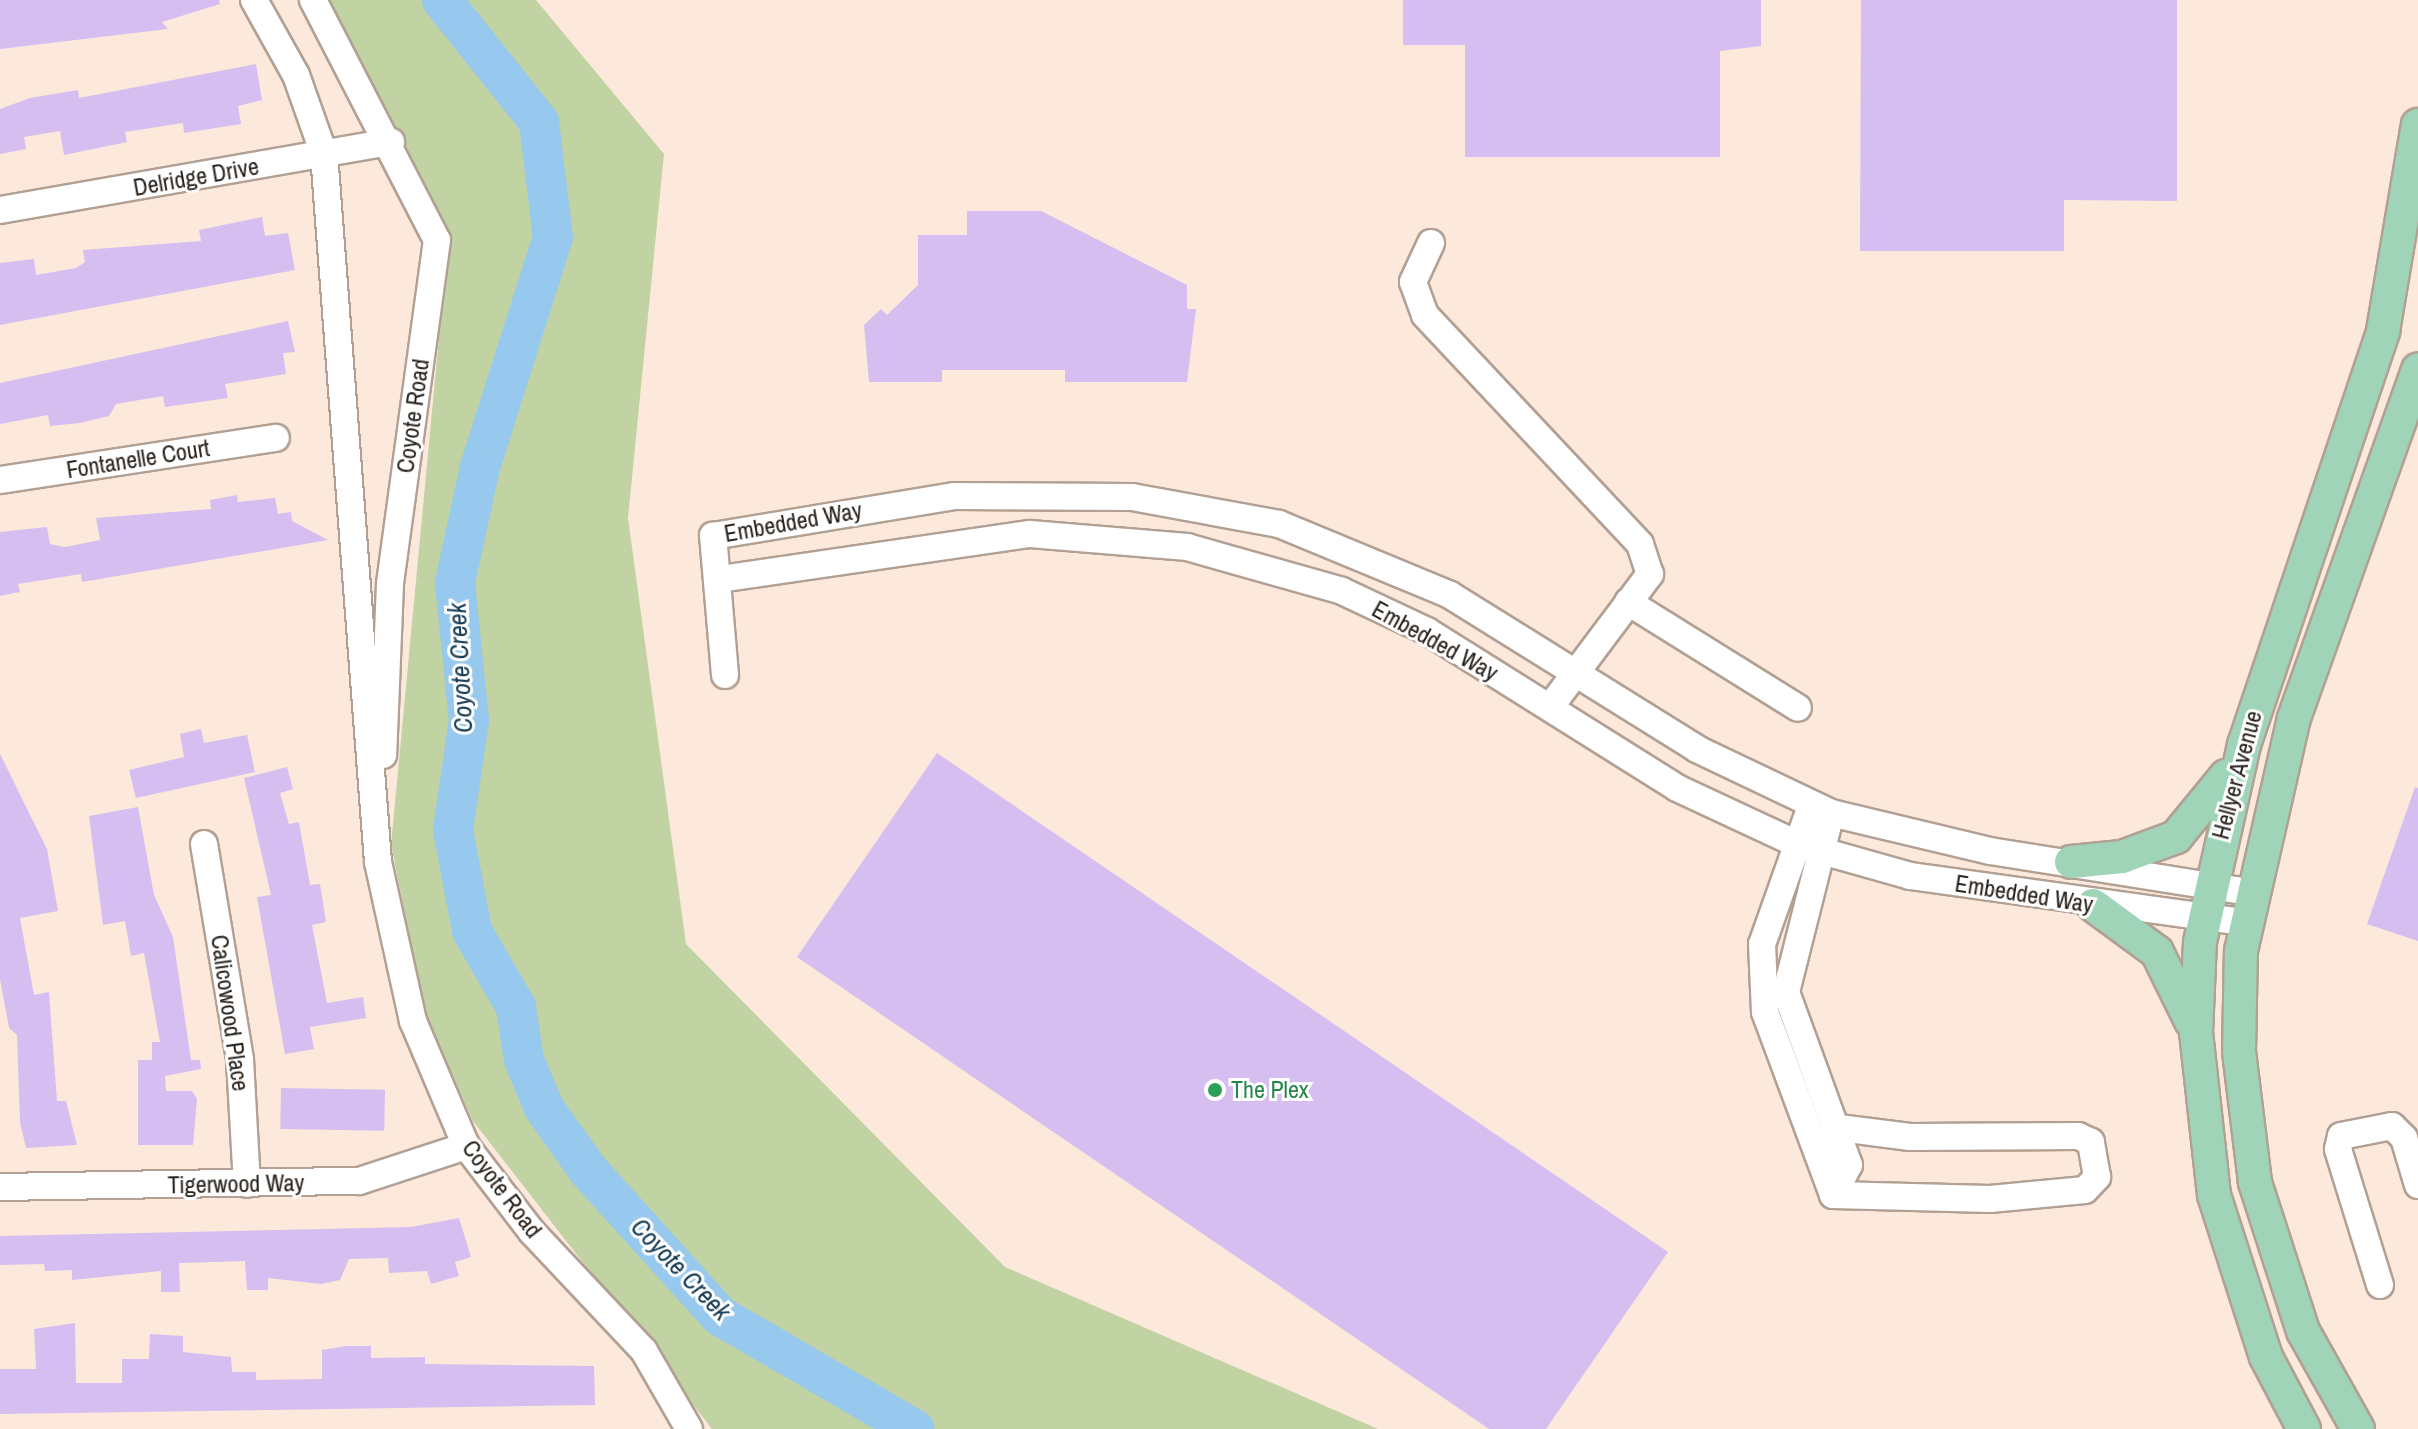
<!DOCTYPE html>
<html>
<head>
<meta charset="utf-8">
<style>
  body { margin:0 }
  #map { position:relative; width:2418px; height:1429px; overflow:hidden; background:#fce9dc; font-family:"Archivo Narrow",sans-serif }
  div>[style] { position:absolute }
  .green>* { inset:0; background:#c1d3a3 }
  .river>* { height:40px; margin:-20px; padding:0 20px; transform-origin:20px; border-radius:20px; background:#97c8ed }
  .building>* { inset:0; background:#d6bef0; transform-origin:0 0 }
  .roads { filter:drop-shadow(2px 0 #b1a093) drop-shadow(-2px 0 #b1a093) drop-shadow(0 2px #b1a093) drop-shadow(0 -2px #b1a093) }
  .minor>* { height:26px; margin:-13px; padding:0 13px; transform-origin:13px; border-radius:13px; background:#fff }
  .major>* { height:32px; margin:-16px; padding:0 16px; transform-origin:16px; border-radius:16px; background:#9fd4b8 }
  .dots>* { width:22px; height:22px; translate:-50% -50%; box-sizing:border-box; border:4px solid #fff; border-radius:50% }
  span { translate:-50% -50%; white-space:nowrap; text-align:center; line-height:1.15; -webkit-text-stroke:6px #fff; paint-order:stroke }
  .street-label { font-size:24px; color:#29231e }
  .leisure-label { font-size:24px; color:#27864d }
  .left { translate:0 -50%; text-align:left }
  .water-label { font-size:26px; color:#163c55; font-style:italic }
</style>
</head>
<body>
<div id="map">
  <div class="green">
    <i style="clip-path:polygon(324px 0,536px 0,664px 154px,628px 518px,686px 944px,1005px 1267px,1378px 1429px,712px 1429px,473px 1121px,425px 1012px,391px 845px,449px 232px)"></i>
  </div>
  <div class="river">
    <i style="left:442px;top:0;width:156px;rotate:51.5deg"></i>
    <i style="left:539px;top:122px;width:116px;rotate:83.1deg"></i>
    <i style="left:553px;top:237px;width:241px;rotate:107.6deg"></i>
    <i style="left:480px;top:467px;width:119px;rotate:102.2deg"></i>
    <i style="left:455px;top:583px;width:138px;rotate:84.2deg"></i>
    <i style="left:469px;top:720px;width:111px;rotate:98.3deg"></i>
    <i style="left:453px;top:830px;width:103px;rotate:79.3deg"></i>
    <i style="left:472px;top:931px;width:88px;rotate:59.9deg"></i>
    <i style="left:516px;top:1007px;width:54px;rotate:81.4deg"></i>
    <i style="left:524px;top:1060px;width:52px;rotate:67.4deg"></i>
    <i style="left:544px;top:1108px;width:76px;rotate:54.6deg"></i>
    <i style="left:588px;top:1170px;width:197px;rotate:47.9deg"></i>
    <i style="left:720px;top:1316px;width:225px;rotate:30.2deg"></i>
  </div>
  <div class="building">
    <i style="clip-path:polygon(0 0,219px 0,220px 4px,162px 22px,168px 29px,0 49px)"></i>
    <i style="clip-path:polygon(1403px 0,1761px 0,1761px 46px,1720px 51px,1720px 157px,1465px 157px,1465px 45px,1403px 45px)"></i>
    <i style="clip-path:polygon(1861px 0,2177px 0,2177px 201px,2064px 200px,2064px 251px,1860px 251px)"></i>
    <i style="clip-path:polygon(256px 64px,262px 100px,238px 106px,241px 124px,184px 133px,183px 123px,125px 132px,127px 142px,64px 155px,60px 131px,24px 137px,26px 149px,0 154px,0 109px,30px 98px,78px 90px,79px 98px)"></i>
    <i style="clip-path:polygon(967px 211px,1041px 211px,1187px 285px,1187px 309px,1196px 309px,1187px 382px,1065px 382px,1065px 370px,942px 370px,942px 382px,869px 382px,864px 325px,881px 309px,887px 315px,918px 285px,918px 235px,967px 235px)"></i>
    <i style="clip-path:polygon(262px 217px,265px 236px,288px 233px,295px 270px,0 325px,0 263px,34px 259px,36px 275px,76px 268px,85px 262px,83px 250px,201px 241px,199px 230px)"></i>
    <i style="clip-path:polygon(288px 321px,295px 352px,283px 353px,286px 374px,225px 384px,228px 398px,165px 407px,163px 396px,116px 404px,109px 416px,80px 423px,50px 426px,48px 415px,0 424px,0 383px)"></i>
    <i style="clip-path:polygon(237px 495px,238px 502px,275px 498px,278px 514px,291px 512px,292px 521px,328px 540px,82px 582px,81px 574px,18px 584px,20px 592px,0 596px,0 532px,47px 527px,50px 544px,65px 547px,100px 540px,96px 518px,211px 509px,210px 500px)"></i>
    <i style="clip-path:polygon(201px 729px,204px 743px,247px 735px,255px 772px,136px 798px,129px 770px,184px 757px,180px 734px)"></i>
    <i style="clip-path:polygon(937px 753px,1668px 1252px,1546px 1429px,1489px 1429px,797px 957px)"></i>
    <i style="clip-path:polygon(0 754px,47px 849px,58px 911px,20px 918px,34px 995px,49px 992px,57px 1101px,66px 1101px,77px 1145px,26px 1148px,20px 1122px,17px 1035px,9px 1028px,0 979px)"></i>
    <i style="clip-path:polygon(287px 767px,293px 789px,280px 793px,289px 824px,299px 822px,310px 885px,320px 884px,326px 922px,312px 925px,327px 1003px,363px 997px,366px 1018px,310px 1027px,314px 1049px,285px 1054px,257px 897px,271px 895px,244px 778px)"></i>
    <i style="clip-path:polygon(2415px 787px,2418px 788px,2418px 941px,2367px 924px)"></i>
    <i style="clip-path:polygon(138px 807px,154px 895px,173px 937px,191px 1060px,200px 1060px,201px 1069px,165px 1076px,166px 1091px,192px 1091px,197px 1099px,193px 1145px,138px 1145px,138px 1060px,152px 1060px,152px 1042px,160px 1042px,144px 953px,131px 956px,125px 921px,103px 925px,89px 816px)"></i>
    <i style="left:281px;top:1088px;width:104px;height:41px;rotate:1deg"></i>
    <i style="clip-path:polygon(459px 1218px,471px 1257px,455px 1262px,459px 1276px,431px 1284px,427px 1271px,389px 1273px,388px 1258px,349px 1259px,340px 1280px,321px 1284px,268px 1278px,268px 1290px,247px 1290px,245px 1261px,179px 1263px,180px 1292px,161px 1292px,161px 1271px,72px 1280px,72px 1270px,45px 1271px,44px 1264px,0 1265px,0 1236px,411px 1227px)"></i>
    <i style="clip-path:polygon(75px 1323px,76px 1383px,122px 1383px,122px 1359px,149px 1359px,150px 1334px,183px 1336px,183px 1352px,231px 1357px,232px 1372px,256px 1372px,256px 1380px,322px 1379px,322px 1350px,346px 1346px,371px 1346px,371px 1358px,425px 1357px,425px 1364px,594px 1366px,595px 1405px,0 1414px,0 1369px,36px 1369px,34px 1329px)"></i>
  </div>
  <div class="roads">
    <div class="minor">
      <i style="left:254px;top:0;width:86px;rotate:60.8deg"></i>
      <i style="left:296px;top:75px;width:84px;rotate:70.5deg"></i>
      <i style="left:324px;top:154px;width:710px;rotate:85.64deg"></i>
      <i style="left:378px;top:862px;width:163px;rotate:77.6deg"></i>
      <i style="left:413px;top:1021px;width:136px;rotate:67deg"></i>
      <i style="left:466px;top:1146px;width:108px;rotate:52.5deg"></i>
      <i style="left:532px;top:1232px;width:163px;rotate:46.7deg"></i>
      <i style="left:644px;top:1351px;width:90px;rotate:60deg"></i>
      <i style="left:313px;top:0;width:270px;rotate:62.7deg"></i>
      <i style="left:437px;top:240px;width:347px;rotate:97.8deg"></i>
      <i style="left:390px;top:584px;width:171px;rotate:92.3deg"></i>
      <i style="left:0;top:210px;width:397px;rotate:-9.9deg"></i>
      <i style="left:1431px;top:243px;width:43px;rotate:114.8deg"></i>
      <i style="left:1413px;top:282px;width:35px;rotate:70deg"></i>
      <i style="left:1425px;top:315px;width:314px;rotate:46.8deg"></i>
      <i style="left:1640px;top:544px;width:32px;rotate:72deg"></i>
      <i style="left:1650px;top:574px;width:166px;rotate:126.9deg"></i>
      <i style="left:0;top:480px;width:279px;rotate:-8.7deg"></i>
      <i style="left:720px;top:579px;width:313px;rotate:-8.3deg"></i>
      <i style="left:1030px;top:534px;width:158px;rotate:4.7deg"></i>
      <i style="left:1187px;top:547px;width:161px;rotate:15.8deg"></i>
      <i style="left:1342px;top:591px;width:94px;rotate:25.2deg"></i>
      <i style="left:1427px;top:631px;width:295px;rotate:32.1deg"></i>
      <i style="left:1677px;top:788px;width:132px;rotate:25deg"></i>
      <i style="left:1797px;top:844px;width:117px;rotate:15.8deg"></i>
      <i style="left:1910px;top:876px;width:336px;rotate:7.9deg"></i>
      <i style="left:1628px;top:602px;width:200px;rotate:31.9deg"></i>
      <i style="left:725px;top:675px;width:140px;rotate:-94.9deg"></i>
      <i style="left:713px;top:536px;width:244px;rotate:-9.4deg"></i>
      <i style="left:954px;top:496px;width:178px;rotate:0.3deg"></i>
      <i style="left:1132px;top:497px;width:149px;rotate:10.4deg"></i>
      <i style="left:1279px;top:524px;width:185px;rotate:22.5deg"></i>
      <i style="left:1450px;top:595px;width:291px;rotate:31.9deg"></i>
      <i style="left:1697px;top:749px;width:148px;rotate:25.5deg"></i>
      <i style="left:1831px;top:813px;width:163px;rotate:13.4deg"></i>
      <i style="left:1990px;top:851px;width:262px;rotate:9deg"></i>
      <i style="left:1811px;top:806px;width:146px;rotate:109.5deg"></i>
      <i style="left:1762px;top:944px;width:68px;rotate:87.5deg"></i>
      <i style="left:1765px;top:1012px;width:195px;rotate:69.6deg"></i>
      <i style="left:1831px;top:813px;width:185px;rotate:104.1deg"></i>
      <i style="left:1786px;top:992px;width:184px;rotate:70deg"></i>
      <i style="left:1849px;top:1165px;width:34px;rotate:118deg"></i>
      <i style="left:204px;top:844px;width:219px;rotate:80.5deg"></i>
      <i style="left:240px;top:1060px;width:124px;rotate:86.8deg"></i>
      <i style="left:0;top:1187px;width:359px;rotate:-1deg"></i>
      <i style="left:359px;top:1181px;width:113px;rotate:-18.1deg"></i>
      <i style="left:1833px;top:1195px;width:157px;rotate:1.5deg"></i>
      <i style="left:1990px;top:1199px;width:95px;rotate:-5.4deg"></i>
      <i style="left:2085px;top:1190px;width:18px;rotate:-47deg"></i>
      <i style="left:2097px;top:1177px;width:36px;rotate:-100deg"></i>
      <i style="left:2091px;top:1142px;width:14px;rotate:-155deg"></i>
      <i style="left:2078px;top:1136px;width:168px;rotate:179.7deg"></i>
      <i style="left:1910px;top:1137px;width:72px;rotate:-172.8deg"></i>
      <i style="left:2380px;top:1285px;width:142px;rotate:-107.2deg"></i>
      <i style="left:2338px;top:1149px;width:13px;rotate:-77deg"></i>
      <i style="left:2341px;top:1136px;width:52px;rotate:-11.1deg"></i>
      <i style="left:2392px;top:1126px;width:17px;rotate:45deg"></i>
      <i style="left:2404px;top:1138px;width:49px;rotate:73.4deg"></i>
    </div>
    <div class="major">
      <i style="left:2071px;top:862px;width:51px;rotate:-5.6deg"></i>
      <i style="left:2122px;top:857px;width:58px;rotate:-20.3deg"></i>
      <i style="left:2176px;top:837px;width:79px;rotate:-50.7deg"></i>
      <i style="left:2093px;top:905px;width:79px;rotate:36.3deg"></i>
      <i style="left:2157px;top:952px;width:77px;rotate:63.8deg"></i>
      <i style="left:2304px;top:1429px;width:81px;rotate:-117.8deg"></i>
      <i style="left:2266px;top:1357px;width:170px;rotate:-107.8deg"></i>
      <i style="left:2214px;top:1195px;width:163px;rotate:-96.3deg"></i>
      <i style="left:2196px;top:1033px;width:91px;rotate:-87.5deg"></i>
      <i style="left:2200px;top:942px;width:202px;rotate:-77.4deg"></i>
      <i style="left:2244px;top:745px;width:437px;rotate:-71.4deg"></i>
      <i style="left:2383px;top:331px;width:209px;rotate:-80.4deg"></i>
      <i style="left:2358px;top:1429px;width:112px;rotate:-119.3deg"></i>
      <i style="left:2303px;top:1331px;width:157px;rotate:-107.9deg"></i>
      <i style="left:2255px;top:1182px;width:131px;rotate:-97deg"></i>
      <i style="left:2239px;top:1052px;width:101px;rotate:-88.9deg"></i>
      <i style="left:2241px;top:951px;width:239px;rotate:-77.2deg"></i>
      <i style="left:2294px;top:718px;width:370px;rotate:-70.4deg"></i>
    </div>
  </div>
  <div class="dots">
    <i style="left:1215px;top:1090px;background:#2e9e5b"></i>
  </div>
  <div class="street-label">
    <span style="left:196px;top:177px;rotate:-10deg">Delridge Drive</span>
    <span style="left:413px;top:416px;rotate:-82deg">Coyote Road</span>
    <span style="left:138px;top:459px;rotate:-9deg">Fontanelle Court</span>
    <span style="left:793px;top:522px;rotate:-10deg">Embedded Way</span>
    <span style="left:1435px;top:641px;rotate:29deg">Embedded Way</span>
    <span style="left:2237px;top:775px;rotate:-75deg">Hellyer Avenue</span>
    <span style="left:2024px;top:894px;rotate:9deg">Embedded Way</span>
    <span style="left:230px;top:1013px;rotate:82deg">Calicowood Place</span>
    <span style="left:236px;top:1184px;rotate:-1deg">Tigerwood Way</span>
    <span style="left:502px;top:1189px;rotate:53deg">Coyote Road</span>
  </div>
  <div class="leisure-label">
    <span class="left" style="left:1231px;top:1090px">The Plex</span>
  </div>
  <div class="water-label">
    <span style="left:460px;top:668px;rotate:-93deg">Coyote Creek</span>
    <span style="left:681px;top:1269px;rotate:46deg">Coyote Creek</span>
  </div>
</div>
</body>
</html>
